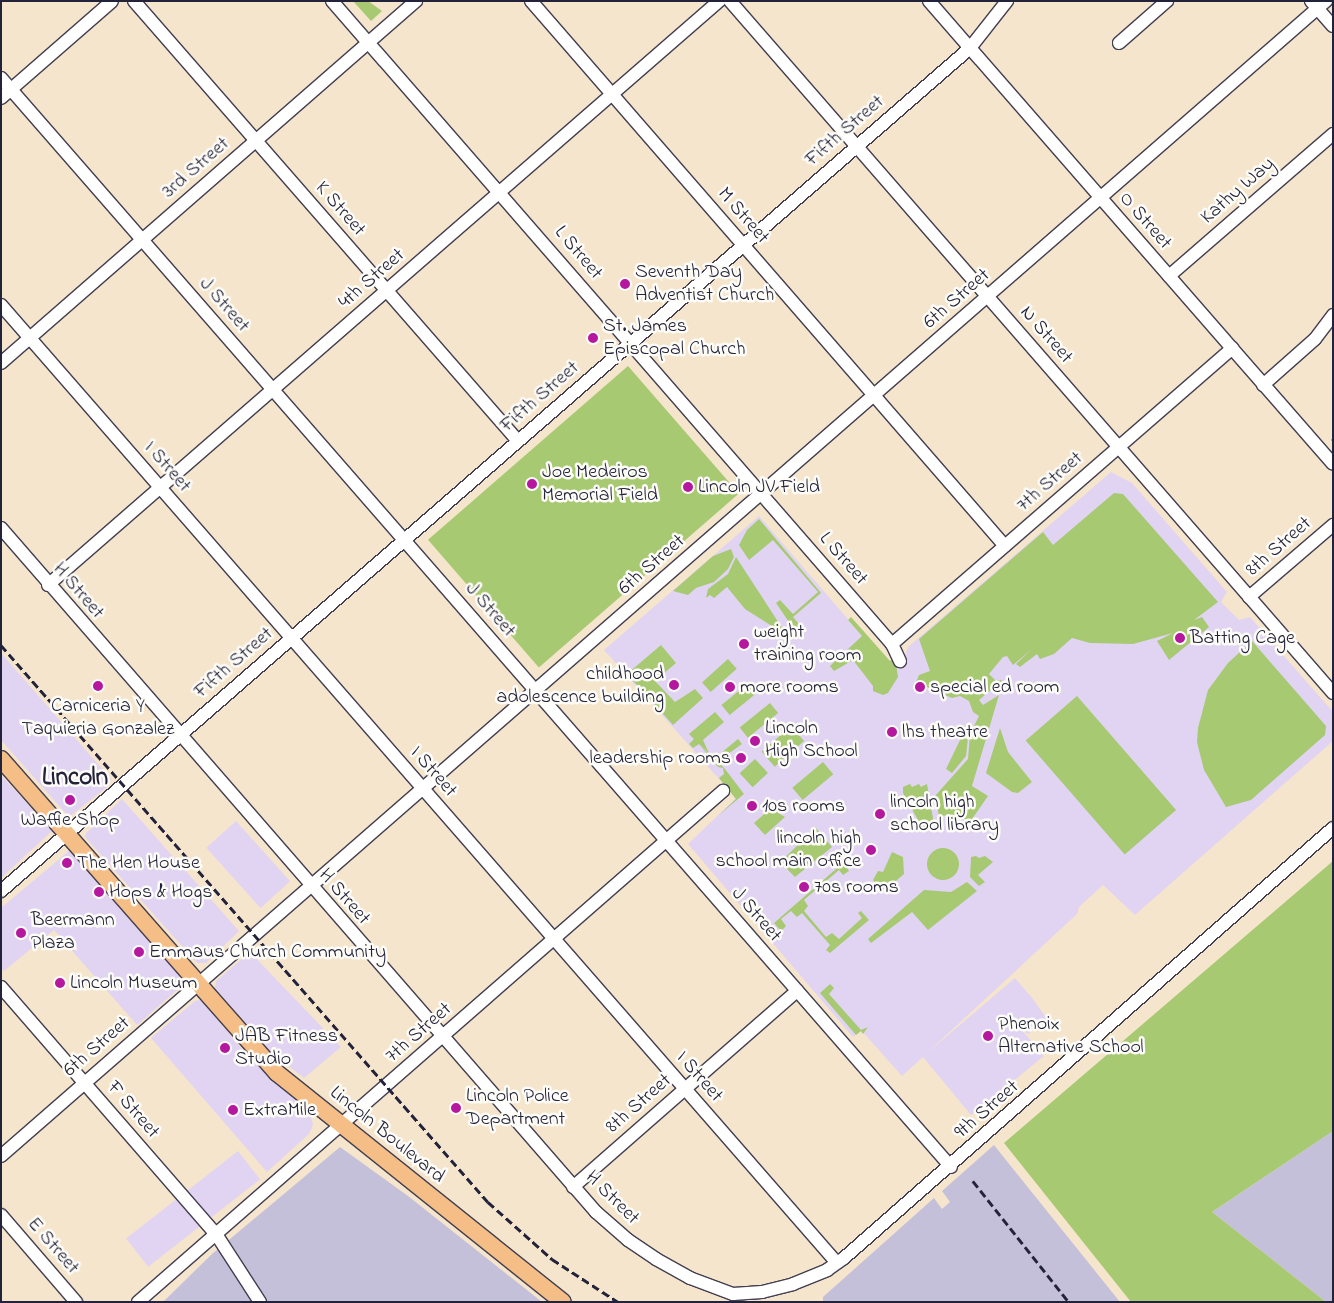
<!DOCTYPE html>
<html>
<head>
<meta charset="utf-8">
<style>
  body { margin:0 }
  #map { position:relative; width:1334px; height:1303px; overflow:hidden; background:#f5e5cc; font-family:"Indie Flower",sans-serif }
  div>[style] { position:absolute }
  .built>* { inset:0; background:#e1d4f3; transform-origin:0 0 }
  .industrial>* { inset:0; background:#c5c0da }
  .green>* { inset:0; background:#a6c972; transform-origin:0 0 }
  .round { border-radius:50% }
  .stream>* { height:2.5px; margin:-1.25px; padding:0 1.25px; transform-origin:1.25px; border-radius:1.25px; background:#58afd5 }
  .roads { filter:drop-shadow(1px 0 #423f51) drop-shadow(-1px 0 #423f51) drop-shadow(0 1px #423f51) drop-shadow(0 -1px #423f51) }
  .minor>* { height:12px; margin:-6px; padding:0 6px; transform-origin:6px; border-radius:6px; background:#fff }
  .major>* { height:16px; margin:-8px; padding:0 8px; transform-origin:8px; border-radius:8px; background:#f6be87 }
  .rail>* { height:2.5px; margin-top:-1.25px; transform-origin:0; background:repeating-linear-gradient(90deg,#22223b 0 8px,transparent 0 12px) }
  .dots>* { width:14px; height:14px; translate:-50% -50%; box-sizing:border-box; border:2px solid #fdfcf7; border-radius:50% }
  span { translate:-50% -50%; white-space:nowrap; text-align:center; line-height:1.15; -webkit-text-stroke:5px #fdfcf7; paint-order:stroke }
  .street-label { font-size:20px; color:#22223b }
  .poi-label { font-size:20px; color:#22223b }
  .left { translate:0 -50%; text-align:left }
  .right { translate:-100% -50%; text-align:right }
  .district-label { font-size:25px; color:#22223b; font-weight:700 }
  .frame { position:absolute; inset:0; border:2px solid #22223b; pointer-events:none }
</style>
</head>
<body>
<div id="map">
  <div class="built">
    <i style="clip-path:polygon(1111px 472px,1132px 483px,1227px 592px,1221px 602px,1239px 620px,1250px 617px,1333px 712px,1333px 741px,1135px 915px,1103px 885px,1079px 907px,1077px 914px,927px 1053px,1015px 978px,1033px 999px,1047px 1019px,1028px 1034px,1021px 1029px,1044px 1056px,971px 1115px,923px 1057px,902px 1076px,861px 1030px,853px 1037px,688px 844px,736px 798px,604px 650px,759px 516px,890px 668px,904px 658px,908px 647px)"></i>
    <i style="clip-path:polygon(1px 653px,111px 779px,107px 787px,69px 817px,1px 740px)"></i>
    <i style="clip-path:polygon(1px 775px,52px 831px,1px 878px)"></i>
    <i style="clip-path:polygon(122px 799px,239px 931px,206px 963px,197px 963px,85px 837px,86px 833px)"></i>
    <i style="left:236px;top:821px;width:81px;height:40px;rotate:48deg"></i>
    <i style="clip-path:polygon(70px 850px,180px 976px,183px 985px,137px 1025px,54px 930px,4px 971px,1px 968px,1px 908px)"></i>
    <i style="clip-path:polygon(250px 952px,341px 1047px,304px 1078px,272px 1053px,215px 988px,216px 981px)"></i>
    <i style="clip-path:polygon(201px 1000px,248px 1056px,306px 1109px,311px 1117px,313px 1125px,309px 1134px,267px 1172px,151px 1038px,195px 1001px)"></i>
    <i style="left:238px;top:1151px;width:36px;height:142px;rotate:52deg"></i>
  </div>
  <div class="industrial">
    <i style="clip-path:polygon(1333px 1131px,1333px 1302px,1326px 1302px,1212px 1212px)"></i>
    <i style="clip-path:polygon(994px 1145px,1120px 1302px,823px 1302px,823px 1297px,934px 1198px,942px 1209px,950px 1202px,942px 1191px)"></i>
    <i style="clip-path:polygon(340px 1147px,408px 1196px,542px 1302px,163px 1302px,212px 1254px)"></i>
  </div>
  <div class="green">
    <i style="clip-path:polygon(353px 1px,368px 1px,382px 11px,371px 21px)"></i>
    <i style="left:628px;top:366px;width:169px;height:265px;rotate:49deg"></i>
    <i style="clip-path:polygon(1114px 493px,1123px 494px,1218px 602px,1194px 620px,1202px 617px,1209px 627px,1169px 660px,1157px 641px,1173px 633px,1133px 644px,1090px 643px,1072px 638px,1054px 654px,1040px 659px,1037px 654px,1020px 667px,1016px 664px,1032px 649px,1013px 665px,1007px 656px,1003px 657px,989px 674px,996px 681px,1003px 680px,979px 700px,983px 705px,999px 695px,972px 786px,988px 796px,970px 822px,955px 815px,939px 816px,935px 796px,968px 759px,970px 734px,979px 716px,973px 712px,969px 701px,960px 696px,952px 698px,916px 682px,919px 675px,930px 671px,919px 639px,1043px 532px,1053px 545px)"></i>
    <i style="clip-path:polygon(759px 519px,821px 593px,793px 617px,805px 631px,799px 637px,776px 603px,780px 600px,793px 614px,818px 592px,773px 540px,749px 560px,739px 545px,747px 530px)"></i>
    <i style="clip-path:polygon(731px 549px,734px 557px,728px 569px,714px 582px,696px 588px,688px 595px,673px 591px,713px 556px)"></i>
    <i style="clip-path:polygon(736px 557px,786px 634px,786px 635px,745px 609px,727px 587px,714px 598px,710px 595px,706px 598px,708px 589px,728px 574px)"></i>
    <i style="clip-path:polygon(851px 617px,890px 661px,892px 659px,896px 664px,898px 677px,888px 693px,883px 695px,873px 691px,873px 686px,853px 660px,834px 671px,830px 666px,862px 636px,848px 620px)"></i>
    <i style="clip-path:polygon(1252px 641px,1326px 726px,1325px 735px,1251px 800px,1226px 807px,1204px 770px,1197px 742px,1198px 728px,1208px 690px,1228px 663px)"></i>
    <i style="clip-path:polygon(661px 645px,676px 663px,655px 681px,675px 702px,695px 689px,703px 698px,673px 725px,627px 674px)"></i>
    <i style="left:728px;top:659px;width:13px;height:35px;rotate:48deg"></i>
    <i style="left:751px;top:681px;width:13px;height:38px;rotate:51deg"></i>
    <i style="left:1077px;top:696px;width:151px;height:68px;rotate:49deg"></i>
    <i style="left:770px;top:703px;width:13px;height:39px;rotate:51deg"></i>
    <i style="clip-path:polygon(715px 712px,724px 722px,703px 740px,708px 751px,715px 758px,738px 739px,742px 744px,717px 762px,699px 743px,718px 765px,720px 764px,725px 769px,744px 794px,719px 815px,736px 799px,719px 778px,724px 774px,723px 768px,718px 767px,699px 744px,693px 748px,689px 744px,694px 739px,689px 734px)"></i>
    <i style="left:791px;top:726px;width:20px;height:39px;rotate:49deg"></i>
    <i style="clip-path:polygon(1000px 728px,1008px 752px,1032px 782px,1018px 793px,1012px 792px,986px 773px)"></i>
    <i style="clip-path:polygon(961px 738px,968px 738px,966px 756px,952px 773px,946px 769px)"></i>
    <i style="left:755px;top:759px;width:19px;height:21px;rotate:47deg"></i>
    <i style="left:823px;top:762px;width:16px;height:40px;rotate:50deg"></i>
    <i style="clip-path:polygon(910px 784px,912px 787px,919px 784px,921px 787px,927px 784px,934px 824px,923px 829px,903px 793px,903px 787px)"></i>
    <i style="clip-path:polygon(776px 804px,778px 813px,785px 817px,765px 835px,754px 823px)"></i>
    <i style="clip-path:polygon(816px 828px,832px 847px,795px 877px,780px 862px)"></i>
    <i class="round" style="left:927px;top:848px;width:32px;height:32px"></i>
    <i style="clip-path:polygon(892px 852px,903px 857px,904px 874px,883px 892px,873px 880px,878px 871px,883px 872px)"></i>
    <i style="clip-path:polygon(976px 856px,979px 858px,985px 856px,993px 862px,978px 875px,985px 882px,979px 886px,970px 877px,971px 857px)"></i>
    <i style="clip-path:polygon(1333px 861px,1333px 1131px,1212px 1212px,1326px 1302px,1131px 1302px,1004px 1143px)"></i>
    <i style="clip-path:polygon(844px 862px,849px 871px,843px 875px,839px 870px,804px 900px,808px 906px,804px 911px,826px 937px,832px 933px,839px 939px,862px 918px,858px 913px,861px 911px,869px 920px,830px 953px,826px 950px,830px 945px,802px 913px,797px 917px,791px 911px,781px 919px,786px 926px,781px 931px,774px 923px)"></i>
    <i style="clip-path:polygon(967px 882px,977px 891px,928px 930px,912px 912px,871px 943px,868px 939px,924px 890px,951px 892px)"></i>
    <i style="clip-path:polygon(830px 984px,834px 988px,829px 994px,861px 1030px,868px 1027px,863px 1034px,861px 1031px,856px 1035px,820px 993px)"></i>
  </div>
  <div class="stream">
    <i style="left:1332px;top:440px;width:1px"></i>
  </div>
  <div class="roads">
    <div class="minor">
      <i style="left:134px;top:1px;width:584px;rotate:48.89deg"></i>
      <i style="left:332px;top:1px;width:853px;rotate:48.95deg"></i>
      <i style="left:892px;top:644px;width:19px;rotate:65deg"></i>
      <i style="left:531px;top:1px;width:722px;rotate:48.99deg"></i>
      <i style="left:730px;top:1px;width:918px;rotate:48.93deg"></i>
      <i style="left:929px;top:1px;width:614px;rotate:48.89deg"></i>
      <i style="left:1311px;top:1px;width:33px;rotate:49deg"></i>
      <i style="left:1119px;top:43px;width:64px;rotate:-41.2deg"></i>
      <i style="left:1px;top:78px;width:1445px;rotate:48.9deg"></i>
      <i style="left:1px;top:98px;width:147px;rotate:-41.1deg"></i>
      <i style="left:1169px;top:276px;width:217px;rotate:-40.9deg"></i>
      <i style="left:1px;top:305px;width:1271px;rotate:48.89deg"></i>
      <i style="left:1px;top:363px;width:551px;rotate:-41.1deg"></i>
      <i style="left:1263px;top:385px;width:69px;rotate:-41.5deg"></i>
      <i style="left:1315px;top:339px;width:30px;rotate:-53deg"></i>
      <i style="left:1px;top:528px;width:907px;rotate:48.98deg"></i>
      <i style="left:596px;top:1212px;width:43px;rotate:41.2deg"></i>
      <i style="left:628px;top:1240px;width:34px;rotate:34deg"></i>
      <i style="left:656px;top:1259px;width:39px;rotate:29deg"></i>
      <i style="left:690px;top:1278px;width:46px;rotate:20.4deg"></i>
      <i style="left:733px;top:1294px;width:29px;rotate:-4deg"></i>
      <i style="left:762px;top:1292px;width:32px;rotate:-14deg"></i>
      <i style="left:793px;top:1284px;width:37px;rotate:-22deg"></i>
      <i style="left:827px;top:1270px;width:21px;rotate:-35deg"></i>
      <i style="left:844px;top:1258px;width:651px;rotate:-41.33deg"></i>
      <i style="left:48px;top:585px;width:890px;rotate:-41.03deg"></i>
      <i style="left:1249px;top:597px;width:111px;rotate:-40.6deg"></i>
      <i style="left:892px;top:644px;width:451px;rotate:-41deg"></i>
      <i style="left:1px;top:891px;width:1284px;rotate:-41.02deg"></i>
      <i style="left:970px;top:48px;width:60px;rotate:-51.8deg"></i>
      <i style="left:1px;top:987px;width:327px;rotate:49deg"></i>
      <i style="left:216px;top:1234px;width:81px;rotate:57.1deg"></i>
      <i style="left:1px;top:1156px;width:1758px;rotate:-41.08deg"></i>
      <i style="left:573px;top:1187px;width:298px;rotate:-41.2deg"></i>
      <i style="left:1px;top:1215px;width:115px;rotate:49.2deg"></i>
      <i style="left:138px;top:1302px;width:777px;rotate:-41.14deg"></i>
    </div>
    <div class="major">
      <i style="left:1px;top:759px;width:418px;rotate:48.7deg"></i>
      <i style="left:277px;top:1073px;width:366px;rotate:38.7deg"></i>
    </div>
  </div>
  <div class="rail">
    <i style="left:1px;top:645px;width:740px;rotate:48.84deg"></i>
    <i style="left:488px;top:1202px;width:86px;rotate:41.7deg"></i>
    <i style="left:552px;top:1259px;width:79px;rotate:33.1deg"></i>
    <i style="left:973px;top:1181px;width:154px;rotate:51.6deg"></i>
  </div>
  <div class="dots">
    <i style="left:625px;top:284px;background:#b5179e"></i>
    <i style="left:593px;top:338px;background:#b5179e"></i>
    <i style="left:532px;top:484px;background:#b5179e"></i>
    <i style="left:688px;top:487px;background:#b5179e"></i>
    <i style="left:1180px;top:638px;background:#b5179e"></i>
    <i style="left:744px;top:644px;background:#b5179e"></i>
    <i style="left:674px;top:685px;background:#b5179e"></i>
    <i style="left:98px;top:686px;background:#b5179e"></i>
    <i style="left:730px;top:687px;background:#b5179e"></i>
    <i style="left:920px;top:687px;background:#b5179e"></i>
    <i style="left:892px;top:732px;background:#b5179e"></i>
    <i style="left:755px;top:741px;background:#b5179e"></i>
    <i style="left:741px;top:758px;background:#b5179e"></i>
    <i style="left:70px;top:800px;background:#b5179e"></i>
    <i style="left:752px;top:806px;background:#b5179e"></i>
    <i style="left:880px;top:814px;background:#b5179e"></i>
    <i style="left:871px;top:850px;background:#b5179e"></i>
    <i style="left:67px;top:863px;background:#b5179e"></i>
    <i style="left:804px;top:887px;background:#b5179e"></i>
    <i style="left:99px;top:892px;background:#b5179e"></i>
    <i style="left:21px;top:933px;background:#b5179e"></i>
    <i style="left:139px;top:952px;background:#b5179e"></i>
    <i style="left:60px;top:983px;background:#b5179e"></i>
    <i style="left:988px;top:1036px;background:#b5179e"></i>
    <i style="left:225px;top:1048px;background:#b5179e"></i>
    <i style="left:456px;top:1108px;background:#b5179e"></i>
    <i style="left:233px;top:1110px;background:#b5179e"></i>
  </div>
  <div class="street-label">
    <span style="left:845px;top:131px;rotate:-41deg">Fifth Street</span>
    <span style="left:196px;top:168px;rotate:-41deg">3rd Street</span>
    <span style="left:1238px;top:191px;rotate:-41deg">Kathy Way</span>
    <span style="left:340px;top:209px;rotate:49deg">K Street</span>
    <span style="left:743px;top:216px;rotate:49deg">M Street</span>
    <span style="left:1145px;top:221px;rotate:49deg">O Street</span>
    <span style="left:578px;top:253px;rotate:50deg">L Street</span>
    <span style="left:372px;top:279px;rotate:-41deg">4th Street</span>
    <span style="left:957px;top:299px;rotate:-41deg">6th Street</span>
    <span style="left:224px;top:305px;rotate:49deg">J Street</span>
    <span style="left:1046px;top:335px;rotate:49deg">N Street</span>
    <span style="left:540px;top:397px;rotate:-41deg">Fifth Street</span>
    <span style="left:167px;top:467px;rotate:49deg">I Street</span>
    <span style="left:1050px;top:482px;rotate:-41deg">7th Street</span>
    <span style="left:1279px;top:547px;rotate:-41deg">8th Street</span>
    <span style="left:843px;top:559px;rotate:49deg">L Street</span>
    <span style="left:652px;top:565px;rotate:-41deg">6th Street</span>
    <span style="left:78px;top:591px;rotate:49deg">H Street</span>
    <span style="left:490px;top:610px;rotate:49deg">J Street</span>
    <span style="left:234px;top:663px;rotate:-41deg">Fifth Street</span>
    <span style="left:433px;top:772px;rotate:49deg">I Street</span>
    <span style="left:344px;top:897px;rotate:49deg">H Street</span>
    <span style="left:756px;top:915px;rotate:49deg">J Street</span>
    <span style="left:419px;top:1033px;rotate:-41deg">7th Street</span>
    <span style="left:97px;top:1047px;rotate:-41deg">6th Street</span>
    <span style="left:699px;top:1077px;rotate:49deg">I Street</span>
    <span style="left:639px;top:1104px;rotate:-41deg">8th Street</span>
    <span style="left:133px;top:1110px;rotate:49deg">F Street</span>
    <span style="left:987px;top:1110px;rotate:-41deg">9th Street</span>
    <span style="left:387px;top:1135px;rotate:39deg">Lincoln Boulevard</span>
    <span style="left:612px;top:1198px;rotate:45deg">H Street</span>
    <span style="left:53px;top:1246px;rotate:49deg">E Street</span>
  </div>
  <div class="poi-label">
    <span class="left" style="left:635px;top:284px">Seventh Day<br>Adventist Church</span>
    <span class="left" style="left:603px;top:338px">St. James<br>Episcopal Church</span>
    <span class="left" style="left:542px;top:484px">Joe Medeiros<br>Memorial Field</span>
    <span class="left" style="left:698px;top:487px">Lincoln JV Field</span>
    <span class="left" style="left:754px;top:644px">weight<br>training room</span>
    <span class="left" style="left:1190px;top:638px">Batting Cage</span>
    <span class="right" style="left:664px;top:686px">childhood<br>adolescence building</span>
    <span class="left" style="left:740px;top:687px">more rooms</span>
    <span class="left" style="left:930px;top:687px">special ed room</span>
    <span style="left:98px;top:718px">Carniceria Y<br>Taquieria Gonzalez</span>
    <span class="left" style="left:765px;top:740px">Lincoln<br>High School</span>
    <span class="left" style="left:902px;top:732px">lhs theatre</span>
    <span class="right" style="left:731px;top:758px">leadership rooms</span>
    <span class="left" style="left:890px;top:814px">lincoln high<br>school library</span>
    <span class="left" style="left:762px;top:806px">10s rooms</span>
    <span style="left:70px;top:820px">Waffle Shop</span>
    <span class="right" style="left:861px;top:850px">lincoln high<br>school main office</span>
    <span class="left" style="left:77px;top:863px">The Hen House</span>
    <span class="left" style="left:814px;top:887px">70s rooms</span>
    <span class="left" style="left:109px;top:892px">Hops &amp; Hogs</span>
    <span class="left" style="left:31px;top:932px">Beermann<br>Plaza</span>
    <span class="left" style="left:149px;top:952px">Emmaus Church Community</span>
    <span class="left" style="left:70px;top:983px">Lincoln Museum</span>
    <span class="left" style="left:998px;top:1036px">Phenoix<br>Alternative School</span>
    <span class="left" style="left:235px;top:1048px">JAB Fitness<br>Studio</span>
    <span class="left" style="left:466px;top:1108px">Lincoln Police<br>Department</span>
    <span class="left" style="left:243px;top:1110px">ExtraMile</span>
  </div>
  <div class="district-label">
    <span style="left:75px;top:778px">Lincoln</span>
  </div>
  <div class="frame"></div>
</div>
</body>
</html>
